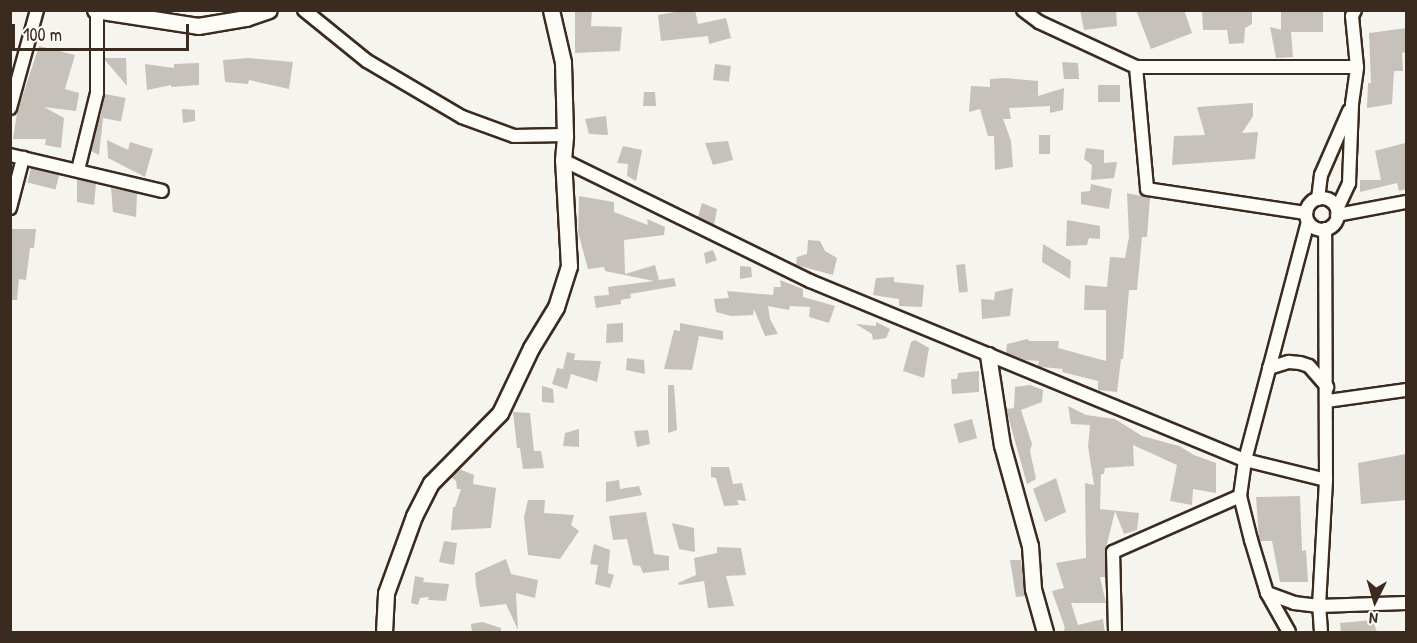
<!DOCTYPE html>
<html>
<head>
<meta charset="utf-8">
<style>
  body { margin:0 }
  #map { position:relative; width:1417px; height:643px; overflow:hidden; background:#f5f4ee; font-family:"Patrick Hand",sans-serif }
  div>[style] { position:absolute }
  .building>* { inset:0; background:#c7c1bb; transform-origin:0 0 }
  .roads { filter:drop-shadow(2px 0 #3b2a1e) drop-shadow(-2px 0 #3b2a1e) drop-shadow(0 2px #3b2a1e) drop-shadow(0 -2px #3b2a1e) }
  .minor>* { height:12px; margin:-6px; padding:0 6px; transform-origin:6px; border-radius:6px; background:#fdfcf7 }
  .minor>.ring { margin:-6px; padding:0; box-sizing:content-box; background:none; border:12px solid #fdfcf7; border-radius:50% }
  .tertiary>* { height:15px; margin:-7.5px; padding:0 7.5px; transform-origin:7.5px; border-radius:7.5px; background:#fdfcf7 }
  span { translate:-50% -50%; white-space:nowrap; text-align:center; line-height:1.15; -webkit-text-stroke:4.5px #fdfcf7; paint-order:stroke }
  .frame { position:absolute; inset:0; border:12px solid #3b2a1e; pointer-events:none }
  .north { position:absolute; left:1345px; top:571px; width:60px; height:60px; -webkit-text-stroke:4px #fdfcf7; paint-order:stroke; rotate:185deg; font-size:16px; font-weight:700; line-height:24px; text-align:center; color:#3b2a1e }
  .north::after { content:''; display:block; margin:auto; width:21px; height:27px; background:#3b2a1e; clip-path:polygon(50% 0,100% 100%,50% 72%,0 100%) }
  .scale { position:absolute; left:12px; top:24px; width:177px; height:27px; box-sizing:border-box; border:3px solid #3b2a1e; border-top:0; padding-left:8px; font-size:18px; line-height:21px; white-space:nowrap; color:#3b2a1e; -webkit-text-stroke:4px #fdfcf7; paint-order:stroke }
</style>
</head>
<body>
<div id="map">
  <div class="building">
    <i style="clip-path:polygon(575px 10px,592px 10px,591px 26px,622px 27px,620px 51px,575px 53px)"></i>
    <i style="clip-path:polygon(686px 10px,695px 10px,698px 24px,726px 18px,731px 38px,709px 44px,708px 36px,661px 41px,658px 15px)"></i>
    <i style="clip-path:polygon(1080px 10px,1116px 10px,1117px 26px,1084px 30px)"></i>
    <i style="clip-path:polygon(1136px 10px,1184px 10px,1192px 33px,1151px 49px)"></i>
    <i style="clip-path:polygon(1202px 10px,1252px 10px,1252px 24px,1245px 28px,1244px 43px,1229px 44px,1227px 30px,1203px 30px)"></i>
    <i style="left:1281px;top:10px;width:42px;height:22px"></i>
    <i style="clip-path:polygon(1270px 27px,1291px 32px,1293px 57px,1276px 58px)"></i>
    <i style="clip-path:polygon(1407px 28px,1407px 52px,1402px 53px,1403px 71px,1394px 71px,1392px 104px,1367px 108px,1368px 83px,1371px 83px,1369px 33px)"></i>
    <i style="clip-path:polygon(39px 46px,75px 55px,65px 89px,79px 93px,76px 111px,44px 107px,64px 118px,61px 148px,45px 145px,46px 139px,13px 139px,17px 113px)"></i>
    <i style="clip-path:polygon(105px 58px,126px 58px,127px 86px,105px 60px)"></i>
    <i style="clip-path:polygon(249px 58px,293px 62px,289px 89px,249px 80px,248px 84px,225px 82px,223px 60px)"></i>
    <i style="clip-path:polygon(1062px 62px,1078px 63px,1079px 79px,1064px 79px)"></i>
    <i style="clip-path:polygon(199px 63px,199px 85px,171px 87px,171px 85px,147px 90px,145px 64px,174px 68px,174px 64px)"></i>
    <i style="left:715px;top:64px;width:16px;height:16px;rotate:7deg"></i>
    <i style="clip-path:polygon(1006px 78px,1038px 81px,1038px 96px,1064px 88px,1063px 110px,1050px 113px,1050px 106px,1009px 108px,1011px 119px,1003px 119px,1011px 141px,1013px 167px,995px 170px,994px 136px,988px 136px,980px 109px,969px 112px,971px 86px,990px 87px,990px 79px)"></i>
    <i style="left:1120px;top:85px;width:17px;height:22px;rotate:90deg"></i>
    <i style="clip-path:polygon(644px 92px,655px 92px,656px 106px,643px 106px)"></i>
    <i style="left:105px;top:94px;width:21px;height:24px;rotate:11deg"></i>
    <i style="clip-path:polygon(1253px 103px,1253px 116px,1242px 133px,1258px 132px,1255px 159px,1172px 165px,1174px 136px,1205px 135px,1197px 107px)"></i>
    <i style="clip-path:polygon(182px 109px,195px 110px,195px 121px,183px 123px)"></i>
    <i style="clip-path:polygon(606px 116px,608px 135px,589px 134px,585px 119px)"></i>
    <i style="clip-path:polygon(99px 117px,103px 118px,99px 155px,91px 151px)"></i>
    <i style="left:1039px;top:135px;width:11px;height:19px"></i>
    <i style="clip-path:polygon(107px 140px,128px 150px,130px 142px,153px 149px,145px 177px,108px 158px)"></i>
    <i style="clip-path:polygon(728px 141px,733px 160px,713px 165px,705px 143px)"></i>
    <i style="clip-path:polygon(1405px 143px,1407px 189px,1399px 191px,1397px 183px,1360px 192px,1360px 180px,1381px 180px,1375px 151px)"></i>
    <i style="clip-path:polygon(623px 146px,642px 150px,636px 181px,627px 176px,628px 164px,617px 163px)"></i>
    <i style="clip-path:polygon(1086px 148px,1104px 150px,1104px 163px,1117px 162px,1114px 178px,1091px 180px,1092px 165px,1084px 159px)"></i>
    <i style="left:31px;top:168px;width:29px;height:15px;rotate:14deg"></i>
    <i style="clip-path:polygon(77px 179px,96px 184px,94px 205px,77px 202px)"></i>
    <i style="clip-path:polygon(1091px 184px,1112px 189px,1109px 209px,1081px 204px,1081px 192px,1090px 191px)"></i>
    <i style="clip-path:polygon(111px 188px,137px 193px,136px 217px,113px 212px)"></i>
    <i style="clip-path:polygon(1127px 193px,1150px 198px,1147px 237px,1142px 237px,1137px 290px,1129px 290px,1123px 359px,1121px 359px,1117px 392px,1098px 390px,1098px 381px,1062px 372px,1063px 369px,1041px 367px,1038px 366px,1039px 361px,1025px 360px,1006px 353px,1007px 344px,1028px 339px,1029px 341px,1059px 341px,1058px 348px,1106px 361px,1106px 310px,1084px 310px,1085px 285px,1107px 287px,1110px 257px,1125px 258px,1129px 237px)"></i>
    <i style="clip-path:polygon(579px 196px,614px 202px,614px 212px,648px 225px,647px 219px,665px 227px,664px 235px,624px 240px,625px 274px,655px 265px,659px 280px,674px 278px,676px 286px,630px 294px,631px 298px,621px 300px,621px 304px,596px 308px,594px 296px,609px 295px,608px 287px,654px 281px,605px 271px,604px 267px,588px 269px,578px 232px)"></i>
    <i style="clip-path:polygon(702px 203px,717px 209px,714px 225px,698px 217px)"></i>
    <i style="clip-path:polygon(1067px 220px,1100px 226px,1100px 239px,1089px 238px,1087px 245px,1066px 246px)"></i>
    <i style="clip-path:polygon(12px 229px,36px 229px,34px 248px,30px 248px,26px 280px,19px 279px,17px 300px,10px 300px)"></i>
    <i style="clip-path:polygon(808px 240px,820px 241px,825px 251px,837px 258px,833px 275px,796px 265px,797px 257px,807px 254px)"></i>
    <i style="clip-path:polygon(1043px 244px,1071px 261px,1070px 279px,1042px 262px)"></i>
    <i style="clip-path:polygon(713px 250px,717px 260px,706px 264px,704px 253px)"></i>
    <i style="left:965px;top:264px;width:28px;height:9px;rotate:84deg"></i>
    <i style="clip-path:polygon(740px 266px,751px 267px,752px 277px,740px 279px)"></i>
    <i style="clip-path:polygon(894px 277px,894px 282px,924px 285px,922px 307px,899px 306px,899px 299px,873px 295px,876px 278px)"></i>
    <i style="clip-path:polygon(780px 280px,803px 289px,803px 297px,835px 306px,829px 323px,809px 317px,810px 307px,790px 306px,789px 310px,768px 306px,770px 319px,778px 334px,765px 336px,754px 309px,753px 315px,731px 316px,716px 312px,714px 299px,729px 298px,727px 291px,773px 295px,774px 287px,781px 287px)"></i>
    <i style="clip-path:polygon(1013px 288px,1010px 316px,982px 319px,981px 299px,994px 300px,995px 292px)"></i>
    <i style="clip-path:polygon(876px 322px,890px 329px,886px 338px,873px 340px,872px 334px,856px 324px,876px 326px)"></i>
    <i style="clip-path:polygon(623px 323px,623px 342px,606px 343px,607px 324px)"></i>
    <i style="clip-path:polygon(680px 323px,723px 331px,723px 340px,699px 336px,692px 370px,664px 369px,674px 330px,680px 331px)"></i>
    <i style="clip-path:polygon(915px 340px,929px 348px,924px 378px,903px 371px,911px 342px)"></i>
    <i style="clip-path:polygon(567px 352px,575px 354px,574px 360px,601px 361px,597px 382px,571px 374px,567px 389px,552px 384px,557px 368px,563px 369px)"></i>
    <i style="clip-path:polygon(627px 358px,644px 360px,645px 374px,626px 370px)"></i>
    <i style="clip-path:polygon(979px 371px,979px 392px,952px 394px,951px 379px,957px 379px,958px 373px)"></i>
    <i style="clip-path:polygon(668px 385px,674px 385px,677px 430px,668px 433px)"></i>
    <i style="clip-path:polygon(1030px 385px,1043px 390px,1042px 402px,1021px 410px,1032px 444px,1030px 451px,1036px 479px,1027px 484px,1006px 409px,1014px 408px,1015px 387px)"></i>
    <i style="clip-path:polygon(542px 386px,553px 389px,554px 403px,542px 402px)"></i>
    <i style="clip-path:polygon(1068px 406px,1086px 415px,1115px 419px,1142px 436px,1179px 446px,1194px 455px,1216px 463px,1216px 493px,1193px 489px,1192px 505px,1170px 501px,1177px 465px,1133px 445px,1134px 466px,1105px 468px,1104px 474px,1101px 474px,1100px 509px,1139px 513px,1137px 530px,1124px 534px,1115px 511px,1105px 552px,1105px 577px,1100px 577px,1106px 603px,1071px 603px,1078px 625px,1103px 619px,1105px 633px,1063px 633px,1065px 628px,1052px 591px,1064px 588px,1056px 563px,1086px 558px,1085px 483px,1094px 485px,1088px 446px,1090px 425px,1071px 424px)"></i>
    <i style="clip-path:polygon(513px 412px,530px 413px,534px 451px,541px 451px,544px 468px,523px 469px,520px 448px,517px 448px)"></i>
    <i style="left:972px;top:419px;width:20px;height:19px;rotate:75deg"></i>
    <i style="clip-path:polygon(579px 429px,579px 447px,563px 446px,565px 433px)"></i>
    <i style="clip-path:polygon(648px 430px,650px 444px,637px 447px,634px 431px)"></i>
    <i style="clip-path:polygon(1406px 454px,1407px 500px,1361px 504px,1358px 463px)"></i>
    <i style="clip-path:polygon(711px 467px,729px 467px,733px 484px,742px 483px,746px 501px,737px 500px,739px 505px,724px 506px,716px 478px,711px 477px)"></i>
    <i style="clip-path:polygon(459px 469px,474px 475px,473px 484px,496px 488px,491px 528px,451px 530px,453px 507px,455px 507px,461px 489px,457px 489px,456px 481px,451px 477px)"></i>
    <i style="clip-path:polygon(1056px 478px,1066px 512px,1045px 522px,1033px 489px)"></i>
    <i style="clip-path:polygon(619px 480px,620px 489px,639px 486px,642px 495px,606px 502px,606px 482px)"></i>
    <i style="clip-path:polygon(1300px 496px,1302px 551px,1306px 550px,1308px 582px,1280px 582px,1272px 541px,1260px 541px,1259px 538px,1256px 497px)"></i>
    <i style="clip-path:polygon(528px 500px,545px 500px,544px 513px,574px 515px,571px 525px,579px 531px,560px 559px,528px 555px,524px 517px)"></i>
    <i style="clip-path:polygon(646px 512px,654px 554px,669px 556px,669px 570px,643px 573px,640px 566px,633px 565px,627px 539px,613px 540px,609px 516px)"></i>
    <i style="clip-path:polygon(672px 523px,694px 528px,695px 552px,679px 549px)"></i>
    <i style="clip-path:polygon(444px 541px,457px 543px,454px 565px,439px 562px)"></i>
    <i style="clip-path:polygon(594px 544px,610px 550px,608px 573px,614px 575px,610px 588px,595px 584px,598px 565px,590px 564px)"></i>
    <i style="clip-path:polygon(717px 547px,741px 548px,746px 575px,726px 576px,734px 606px,708px 608px,704px 581px,679px 585px,678px 583px,696px 575px,694px 558px,717px 553px)"></i>
    <i style="clip-path:polygon(506px 559px,511px 574px,538px 580px,535px 598px,516px 593px,518px 630px,506px 604px,480px 607px,476px 586px,475px 573px)"></i>
    <i style="clip-path:polygon(1010px 560px,1021px 560px,1025px 596px,1016px 597px)"></i>
    <i style="clip-path:polygon(415px 576px,424px 578px,423px 582px,449px 584px,446px 601px,428px 600px,429px 597px,420px 598px,418px 605px,411px 603px)"></i>
    <i style="clip-path:polygon(1373px 620px,1377px 633px,1341px 633px,1340px 623px)"></i>
    <i style="clip-path:polygon(482px 622px,501px 628px,501px 633px,472px 633px,471px 624px)"></i>
  </div>
  <div class="roads">
    <div class="minor">
      <i style="left:304px;top:10px;width:81px;rotate:39deg"></i>
      <i style="left:367px;top:61px;width:110px;rotate:30.5deg"></i>
      <i style="left:462px;top:117px;width:55px;rotate:20.1deg"></i>
      <i style="left:514px;top:136px;width:51px;rotate:-1.1deg"></i>
      <i style="left:1023px;top:10px;width:20px;rotate:37deg"></i>
      <i style="left:1039px;top:22px;width:107px;rotate:24.9deg"></i>
      <i style="left:1136px;top:67px;width:221px"></i>
      <i style="left:1136px;top:67px;width:122px;rotate:84.8deg"></i>
      <i style="left:1147px;top:189px;width:161px;rotate:8.6deg"></i>
      <i style="left:10px;top:108px;width:102px;rotate:-74.6deg"></i>
      <i style="left:10px;top:155px;width:156px;rotate:13.3deg"></i>
      <i style="left:563px;top:160px;width:275px;rotate:26.1deg"></i>
      <i style="left:810px;top:281px;width:470px;rotate:22.4deg"></i>
      <i style="left:1245px;top:460px;width:246px;rotate:-75.2deg"></i>
      <i style="left:78px;top:170px;width:79px;rotate:-76.1deg"></i>
      <i style="left:97px;top:93px;width:82px;rotate:-90deg"></i>
      <i class="ring" style="left:1306px;top:198px;width:20px;height:20px"></i>
      <i style="left:1318px;top:199px;width:24px;rotate:-83deg"></i>
      <i style="left:1321px;top:175px;width:70px;rotate:-66.4deg"></i>
      <i style="left:10px;top:208px;width:52px;rotate:-75.4deg"></i>
      <i style="left:1337px;top:209px;width:29px;rotate:-65deg"></i>
      <i style="left:1349px;top:183px;width:79px;rotate:-87.8deg"></i>
      <i style="left:1352px;top:104px;width:37px;rotate:-82deg"></i>
      <i style="left:1357px;top:67px;width:51px;rotate:-95.6deg"></i>
      <i style="left:1352px;top:16px;width:7px;rotate:-63deg"></i>
      <i style="left:1337px;top:215px;width:70px;rotate:-10.7deg"></i>
      <i style="left:1269px;top:368px;width:21px;rotate:-17deg"></i>
      <i style="left:1289px;top:362px;width:11px;rotate:5deg"></i>
      <i style="left:1300px;top:363px;width:9px;rotate:18deg"></i>
      <i style="left:1309px;top:366px;width:28px;rotate:49deg"></i>
      <i style="left:1327px;top:401px;width:80px;rotate:-7.9deg"></i>
      <i style="left:1267px;top:593px;width:29px;rotate:20deg"></i>
      <i style="left:1294px;top:603px;width:25px;rotate:7deg"></i>
      <i style="left:1319px;top:606px;width:87px;rotate:-2deg"></i>
      <i style="left:1115px;top:632px;width:80px;rotate:-91.4deg"></i>
      <i style="left:1113px;top:552px;width:139px;rotate:-23.8deg"></i>
      <i style="left:1289px;top:632px;width:45px;rotate:-119.4deg"></i>
      <i style="left:1267px;top:593px;width:55px;rotate:-106.8deg"></i>
      <i style="left:1251px;top:540px;width:45px;rotate:-104deg"></i>
      <i style="left:1240px;top:496px;width:36px;rotate:-82deg"></i>
      <i style="left:1245px;top:460px;width:83px;rotate:13.9deg"></i>
      <i style="left:1321px;top:632px;width:26px;rotate:-94deg"></i>
      <i style="left:1319px;top:606px;width:126px;rotate:-86.8deg"></i>
      <i style="left:1326px;top:480px;width:251px;rotate:-90.2deg"></i>
    </div>
    <div class="tertiary">
      <i style="left:95px;top:10px;width:104px;rotate:8.8deg"></i>
      <i style="left:198px;top:26px;width:49px;rotate:-9.5deg"></i>
      <i style="left:246px;top:18px;width:24px;rotate:-19deg"></i>
      <i style="left:988px;top:355px;width:91px;rotate:81.2deg"></i>
      <i style="left:1002px;top:445px;width:105px;rotate:74.5deg"></i>
      <i style="left:1030px;top:546px;width:43px;rotate:86deg"></i>
      <i style="left:1033px;top:589px;width:45px;rotate:74.4deg"></i>
      <i style="left:384px;top:632px;width:39px;rotate:-87deg"></i>
      <i style="left:386px;top:593px;width:82px;rotate:-70deg"></i>
      <i style="left:414px;top:516px;width:37px;rotate:-63deg"></i>
      <i style="left:431px;top:483px;width:98px;rotate:-45.4deg"></i>
      <i style="left:500px;top:413px;width:72px;rotate:-64.5deg"></i>
      <i style="left:531px;top:348px;width:48px;rotate:-58.6deg"></i>
      <i style="left:556px;top:307px;width:43px;rotate:-72.4deg"></i>
      <i style="left:569px;top:266px;width:106px;rotate:-93.2deg"></i>
      <i style="left:563px;top:160px;width:25px;rotate:-85deg"></i>
      <i style="left:565px;top:135px;width:73px;rotate:-91.6deg"></i>
      <i style="left:563px;top:62px;width:53px;rotate:-103deg"></i>
    </div>
  </div>
  <div class="frame"></div>
  <div class="north">N</div>
  <div class="scale">100 m</div>
</div>
</body>
</html>
